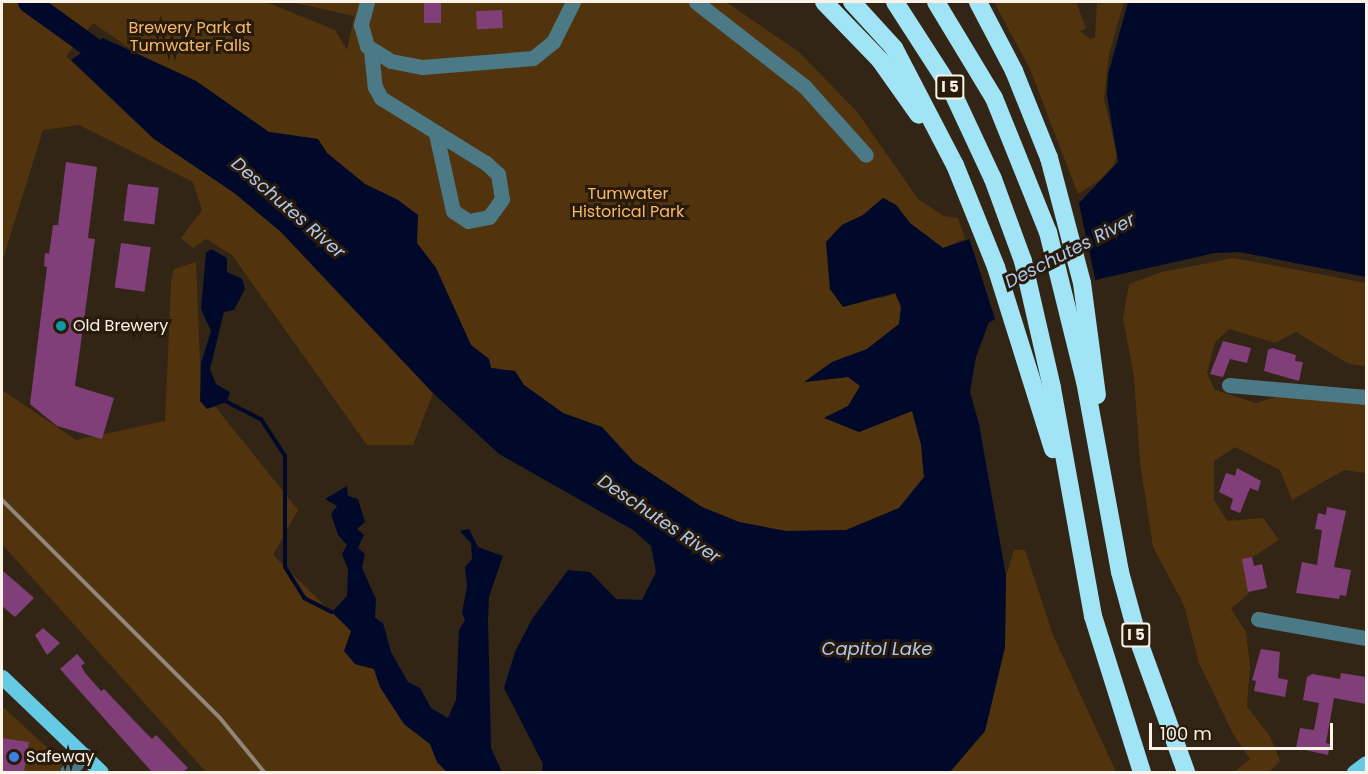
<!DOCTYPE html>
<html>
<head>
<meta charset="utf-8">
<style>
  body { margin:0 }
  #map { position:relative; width:1368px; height:774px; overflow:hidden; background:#322515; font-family:Poppins,sans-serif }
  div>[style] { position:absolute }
  .green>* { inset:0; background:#51340d }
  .water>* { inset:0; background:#00092a }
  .pier>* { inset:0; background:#322515 }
  .stream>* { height:4px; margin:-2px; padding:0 2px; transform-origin:2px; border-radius:2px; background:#00092a }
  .river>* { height:22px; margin:-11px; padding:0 11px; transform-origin:11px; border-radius:11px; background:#00092a }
  .building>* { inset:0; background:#803f79; transform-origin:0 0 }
  .minor>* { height:15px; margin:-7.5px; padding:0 7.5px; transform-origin:7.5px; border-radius:7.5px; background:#4b7985 }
  .major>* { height:15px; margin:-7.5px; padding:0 7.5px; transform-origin:7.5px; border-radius:7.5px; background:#65cae4 }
  .highway>* { height:18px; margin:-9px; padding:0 9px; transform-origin:9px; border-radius:9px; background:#a1e4f6 }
  .rail>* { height:4px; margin:-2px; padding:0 2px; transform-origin:2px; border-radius:2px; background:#908578 }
  .dots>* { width:16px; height:16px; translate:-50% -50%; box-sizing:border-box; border:3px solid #281b0c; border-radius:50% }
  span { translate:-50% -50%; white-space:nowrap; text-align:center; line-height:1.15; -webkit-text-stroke:6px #281b0c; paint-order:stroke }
  .shield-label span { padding:2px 4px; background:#281b0c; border:2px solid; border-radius:4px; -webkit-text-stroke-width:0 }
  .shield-label { font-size:15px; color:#fbf2e8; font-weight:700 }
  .park-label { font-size:16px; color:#f7b86b }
  .poi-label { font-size:16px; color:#fbf2e8 }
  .left { translate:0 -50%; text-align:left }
  .water-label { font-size:18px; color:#afc8ee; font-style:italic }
  .frame { position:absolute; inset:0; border:3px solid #fbf2e8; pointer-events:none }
  .scale { position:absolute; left:1149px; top:723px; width:184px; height:27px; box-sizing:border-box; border:3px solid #fbf2e8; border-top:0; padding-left:8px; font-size:18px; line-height:21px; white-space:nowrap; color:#fbf2e8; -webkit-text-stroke:4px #281b0c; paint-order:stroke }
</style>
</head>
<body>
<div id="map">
  <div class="green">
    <i style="clip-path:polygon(2px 2px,266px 2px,335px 30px,347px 50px,354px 16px,291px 2px,726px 2px,799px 52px,858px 113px,918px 199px,944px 216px,958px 218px,965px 239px,943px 248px,910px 223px,896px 205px,883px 198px,863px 215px,842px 225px,826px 242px,830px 289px,883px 298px,895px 293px,902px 307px,899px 324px,867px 349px,832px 362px,806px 382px,848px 377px,861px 386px,848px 406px,825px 417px,859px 432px,912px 411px,921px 444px,924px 477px,899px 508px,846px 530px,786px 531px,739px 522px,702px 507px,634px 462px,602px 427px,563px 413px,524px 385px,515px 371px,491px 368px,489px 359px,471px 345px,436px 268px,417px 243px,417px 228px,398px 200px,365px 184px,327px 153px,318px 139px,269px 132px,196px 81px,138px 54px,93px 23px,66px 56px,154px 139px,233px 192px,280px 231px,433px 393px,413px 445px,367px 445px,232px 255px,206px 239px,193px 248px,181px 238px,202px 210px,193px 182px,79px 125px,43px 130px,2px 262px)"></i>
    <i style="clip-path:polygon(994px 2px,1076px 2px,1086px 28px,1080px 31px,1090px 39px,1095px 38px,1097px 2px,1124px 2px,1109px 54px,1104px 98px,1117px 155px,1113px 166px,1100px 180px,1078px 194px,1030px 69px)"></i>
    <i style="clip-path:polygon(1234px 258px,1366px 283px,1366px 366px,1349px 364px,1296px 332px,1275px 343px,1229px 329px,1215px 342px,1207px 373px,1215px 390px,1256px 403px,1295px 391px,1366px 401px,1366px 473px,1344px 470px,1292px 500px,1280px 470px,1235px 447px,1214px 461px,1214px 500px,1227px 521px,1263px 518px,1279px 540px,1245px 562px,1249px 593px,1231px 609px,1246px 632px,1250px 665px,1247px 707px,1270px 736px,1280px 761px,1269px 772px,1234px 772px,1250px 759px,1233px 734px,1199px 663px,1184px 605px,1153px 547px,1140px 462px,1134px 377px,1123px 318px,1129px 284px,1162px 272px)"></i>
    <i style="clip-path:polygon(196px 262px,201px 389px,298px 510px,273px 555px,351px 631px,355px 664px,374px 669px,380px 687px,404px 724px,430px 744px,437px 762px,447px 772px,206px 772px,2px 544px,2px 390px,76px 440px,165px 421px,171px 283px,174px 269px)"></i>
    <i style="clip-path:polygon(1014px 550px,1025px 550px,1053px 635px,1116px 772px,950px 772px,985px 731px,1005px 647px,1006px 576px)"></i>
    <i style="clip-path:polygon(2px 706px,67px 766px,61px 772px,24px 772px,29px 742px,2px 738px)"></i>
  </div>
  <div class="water">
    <i style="clip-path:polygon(1128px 2px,1366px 2px,1366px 277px,1240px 252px,1215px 253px,1099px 279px,989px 322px,976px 357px,970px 392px,979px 424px,1006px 576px,1005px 647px,985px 731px,950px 772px,542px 772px,543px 764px,504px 688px,515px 652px,532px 619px,568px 570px,590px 572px,616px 599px,642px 600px,656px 572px,651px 546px,633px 530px,499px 454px,433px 393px,280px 231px,233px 192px,154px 139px,71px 60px,103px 38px,196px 81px,269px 132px,318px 139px,327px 153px,365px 184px,398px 200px,418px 215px,417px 243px,436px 268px,471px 345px,489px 359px,491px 368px,515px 371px,524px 385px,563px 413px,602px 427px,634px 462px,702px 507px,739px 522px,786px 531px,846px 530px,899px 508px,924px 477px,921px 444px,912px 411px,859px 432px,824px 418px,848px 406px,860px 386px,848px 377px,804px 382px,832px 362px,867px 349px,899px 324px,901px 307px,895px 293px,843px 307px,830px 289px,826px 242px,842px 225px,863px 215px,883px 198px,896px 205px,910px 223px,943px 248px,1080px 202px,1118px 162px,1107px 95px,1108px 75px)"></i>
    <i style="clip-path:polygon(211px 249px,227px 258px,227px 272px,242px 279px,245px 289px,234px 310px,224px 312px,210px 369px,216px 384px,230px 392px,227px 402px,207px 409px,200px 401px,201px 363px,211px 331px,201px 309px,206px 253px)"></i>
    <i style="clip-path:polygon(347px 486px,348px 496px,358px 499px,365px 522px,357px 529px,364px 535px,358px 548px,365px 554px,362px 568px,376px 599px,375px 618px,383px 623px,391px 652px,408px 682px,420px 688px,431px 708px,448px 718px,456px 700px,459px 630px,465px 620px,462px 613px,467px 586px,465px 567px,472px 559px,471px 543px,460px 531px,469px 529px,478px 547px,503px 556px,489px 597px,488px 619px,491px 748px,502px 772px,447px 772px,437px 762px,430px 744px,404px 724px,380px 687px,374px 669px,355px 664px,344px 651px,351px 631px,332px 612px,347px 596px,348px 569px,342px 554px,347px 545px,338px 535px,331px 514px,337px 506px,325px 499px)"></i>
  </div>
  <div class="pier">
    <i style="clip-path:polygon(1078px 199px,1096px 283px,996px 322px,968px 235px)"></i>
  </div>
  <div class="stream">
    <i style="left:227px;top:402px;width:38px;rotate:27deg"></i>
    <i style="left:261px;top:419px;width:44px;rotate:57deg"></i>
    <i style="left:285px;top:456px;width:111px;rotate:90deg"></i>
    <i style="left:285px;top:567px;width:36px;rotate:58deg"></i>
    <i style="left:304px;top:598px;width:31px;rotate:27deg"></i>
  </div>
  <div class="river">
    <i style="left:29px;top:2px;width:106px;rotate:35.8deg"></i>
  </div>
  <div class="building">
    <i style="left:424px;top:2px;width:17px;height:21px"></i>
    <i style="left:502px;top:10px;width:18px;height:26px;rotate:87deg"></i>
    <i style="clip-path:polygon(66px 162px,97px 167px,88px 238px,95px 239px,75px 386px,114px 398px,102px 439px,57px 426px,30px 404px,47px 267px,44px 266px,45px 253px,49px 254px,53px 225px,58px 225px)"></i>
    <i style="left:128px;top:184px;width:31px;height:37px;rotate:7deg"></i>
    <i style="left:121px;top:243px;width:30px;height:45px;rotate:8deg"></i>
    <i style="clip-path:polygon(1223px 341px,1251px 348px,1247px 363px,1230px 359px,1223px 377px,1210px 374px)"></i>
    <i style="clip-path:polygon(1272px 348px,1296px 355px,1295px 361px,1303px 362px,1299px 381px,1264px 371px,1268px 350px)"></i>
    <i style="clip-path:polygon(1237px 468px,1261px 481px,1258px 491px,1250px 488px,1240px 513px,1230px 509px,1233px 499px,1219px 492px,1226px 473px,1235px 476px)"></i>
    <i style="clip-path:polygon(1327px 507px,1346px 511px,1334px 567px,1351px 570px,1346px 596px,1340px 595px,1339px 599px,1296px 593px,1302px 562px,1317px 565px,1322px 530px,1315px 529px,1318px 513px,1326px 515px)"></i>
    <i style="clip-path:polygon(1252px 557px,1254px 566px,1262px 564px,1267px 588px,1248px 592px,1242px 559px)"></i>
    <i style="clip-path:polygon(2px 570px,34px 598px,15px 617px,2px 606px)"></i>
    <i style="clip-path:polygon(43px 628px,60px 643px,47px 655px,35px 635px)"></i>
    <i style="clip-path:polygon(1261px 649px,1280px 652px,1278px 678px,1288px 680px,1285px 697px,1254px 691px,1256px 681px,1252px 680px)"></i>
    <i style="clip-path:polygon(77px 654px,85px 663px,81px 666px,86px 674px,101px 691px,104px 689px,144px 731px,152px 739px,156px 735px,188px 768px,183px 772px,152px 772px,60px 669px)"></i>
    <i style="clip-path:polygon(1341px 673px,1366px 677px,1366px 704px,1334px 698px,1326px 743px,1330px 744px,1328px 755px,1296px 748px,1300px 728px,1314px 730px,1319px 703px,1303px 700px,1307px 677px,1312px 674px,1340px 679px)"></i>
    <i style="clip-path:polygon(2px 738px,29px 742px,24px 772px,2px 772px)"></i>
  </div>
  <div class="minor">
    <i style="left:367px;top:2px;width:24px;rotate:105deg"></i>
    <i style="left:361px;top:25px;width:22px;rotate:74deg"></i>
    <i style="left:367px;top:46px;width:28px;rotate:32deg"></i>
    <i style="left:391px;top:61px;width:32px;rotate:11deg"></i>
    <i style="left:422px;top:67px;width:111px;rotate:-4.6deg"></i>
    <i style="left:533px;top:58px;width:26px;rotate:-39deg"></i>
    <i style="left:553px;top:42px;width:45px;rotate:-63.4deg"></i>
    <i style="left:696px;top:2px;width:138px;rotate:37.9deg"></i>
    <i style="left:805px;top:87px;width:91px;rotate:48.1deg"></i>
    <i style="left:371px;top:51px;width:36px;rotate:84deg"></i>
    <i style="left:375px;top:87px;width:13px;rotate:61deg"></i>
    <i style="left:381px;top:98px;width:123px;rotate:31.8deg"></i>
    <i style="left:486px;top:163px;width:16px;rotate:43deg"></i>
    <i style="left:498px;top:174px;width:25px;rotate:81deg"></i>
    <i style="left:502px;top:199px;width:22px;rotate:126deg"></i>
    <i style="left:489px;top:217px;width:21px;rotate:169deg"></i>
    <i style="left:468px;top:221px;width:18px;rotate:-146deg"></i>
    <i style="left:453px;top:211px;width:79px;rotate:-102.4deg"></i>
    <i style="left:1229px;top:385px;width:138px;rotate:5deg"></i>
    <i style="left:1258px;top:619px;width:110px;rotate:10deg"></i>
    <i style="left:67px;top:772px;width:25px;rotate:-43deg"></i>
  </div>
  <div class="major">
    <i style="left:2px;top:677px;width:137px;rotate:43.8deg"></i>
    <i style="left:1354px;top:772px;width:15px;rotate:-37deg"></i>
  </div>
  <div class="highway">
    <i style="left:824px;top:2px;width:81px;rotate:46deg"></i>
    <i style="left:880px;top:60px;width:67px;rotate:54.7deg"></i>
    <i style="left:852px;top:2px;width:62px;rotate:47.6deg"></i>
    <i style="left:894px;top:48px;width:132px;rotate:62.5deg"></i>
    <i style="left:955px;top:165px;width:110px;rotate:68.1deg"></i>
    <i style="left:996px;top:267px;width:191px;rotate:72.6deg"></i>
    <i style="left:895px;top:2px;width:103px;rotate:57.2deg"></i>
    <i style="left:951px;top:89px;width:99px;rotate:65deg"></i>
    <i style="left:993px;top:179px;width:87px;rotate:69.9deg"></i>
    <i style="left:1023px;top:261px;width:130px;rotate:77.1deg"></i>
    <i style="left:1052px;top:388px;width:232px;rotate:79.8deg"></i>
    <i style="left:1093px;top:616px;width:164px;rotate:72.6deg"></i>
    <i style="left:936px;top:2px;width:112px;rotate:58.9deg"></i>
    <i style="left:994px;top:98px;width:144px;rotate:68.1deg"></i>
    <i style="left:1048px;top:232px;width:154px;rotate:76.1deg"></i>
    <i style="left:1085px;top:381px;width:194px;rotate:79.6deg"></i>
    <i style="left:1120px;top:572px;width:73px;rotate:74.8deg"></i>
    <i style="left:1139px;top:642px;width:138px;rotate:70.1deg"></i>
    <i style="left:978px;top:2px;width:78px;rotate:62.4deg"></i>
    <i style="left:1014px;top:71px;width:94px;rotate:68.1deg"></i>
    <i style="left:1049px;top:158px;width:129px;rotate:75.2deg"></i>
    <i style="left:1082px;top:283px;width:113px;rotate:82.4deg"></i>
  </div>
  <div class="rail">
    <i style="left:2px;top:500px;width:308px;rotate:45deg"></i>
    <i style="left:220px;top:718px;width:70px;rotate:50.8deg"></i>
  </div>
  <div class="dots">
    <i style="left:61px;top:326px;background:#0f9aa8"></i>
    <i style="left:14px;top:757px;background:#3f7fe0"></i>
  </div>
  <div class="shield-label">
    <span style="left:950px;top:87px">I 5</span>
    <span style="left:1136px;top:635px">I 5</span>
  </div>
  <div class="park-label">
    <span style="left:190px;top:37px">Brewery Park at<br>Tumwater Falls</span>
    <span style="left:628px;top:203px">Tumwater<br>Historical Park</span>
  </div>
  <div class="poi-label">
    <span class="left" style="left:73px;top:326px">Old Brewery</span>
    <span class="left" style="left:26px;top:757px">Safeway</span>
  </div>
  <div class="water-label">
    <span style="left:288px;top:208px;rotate:41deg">Deschutes River</span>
    <span style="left:1070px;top:251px;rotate:-27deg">Deschutes River</span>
    <span style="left:659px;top:519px;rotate:34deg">Deschutes River</span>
    <span style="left:877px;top:649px">Capitol Lake</span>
  </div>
  <div class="frame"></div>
  <div class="scale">100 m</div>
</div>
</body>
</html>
